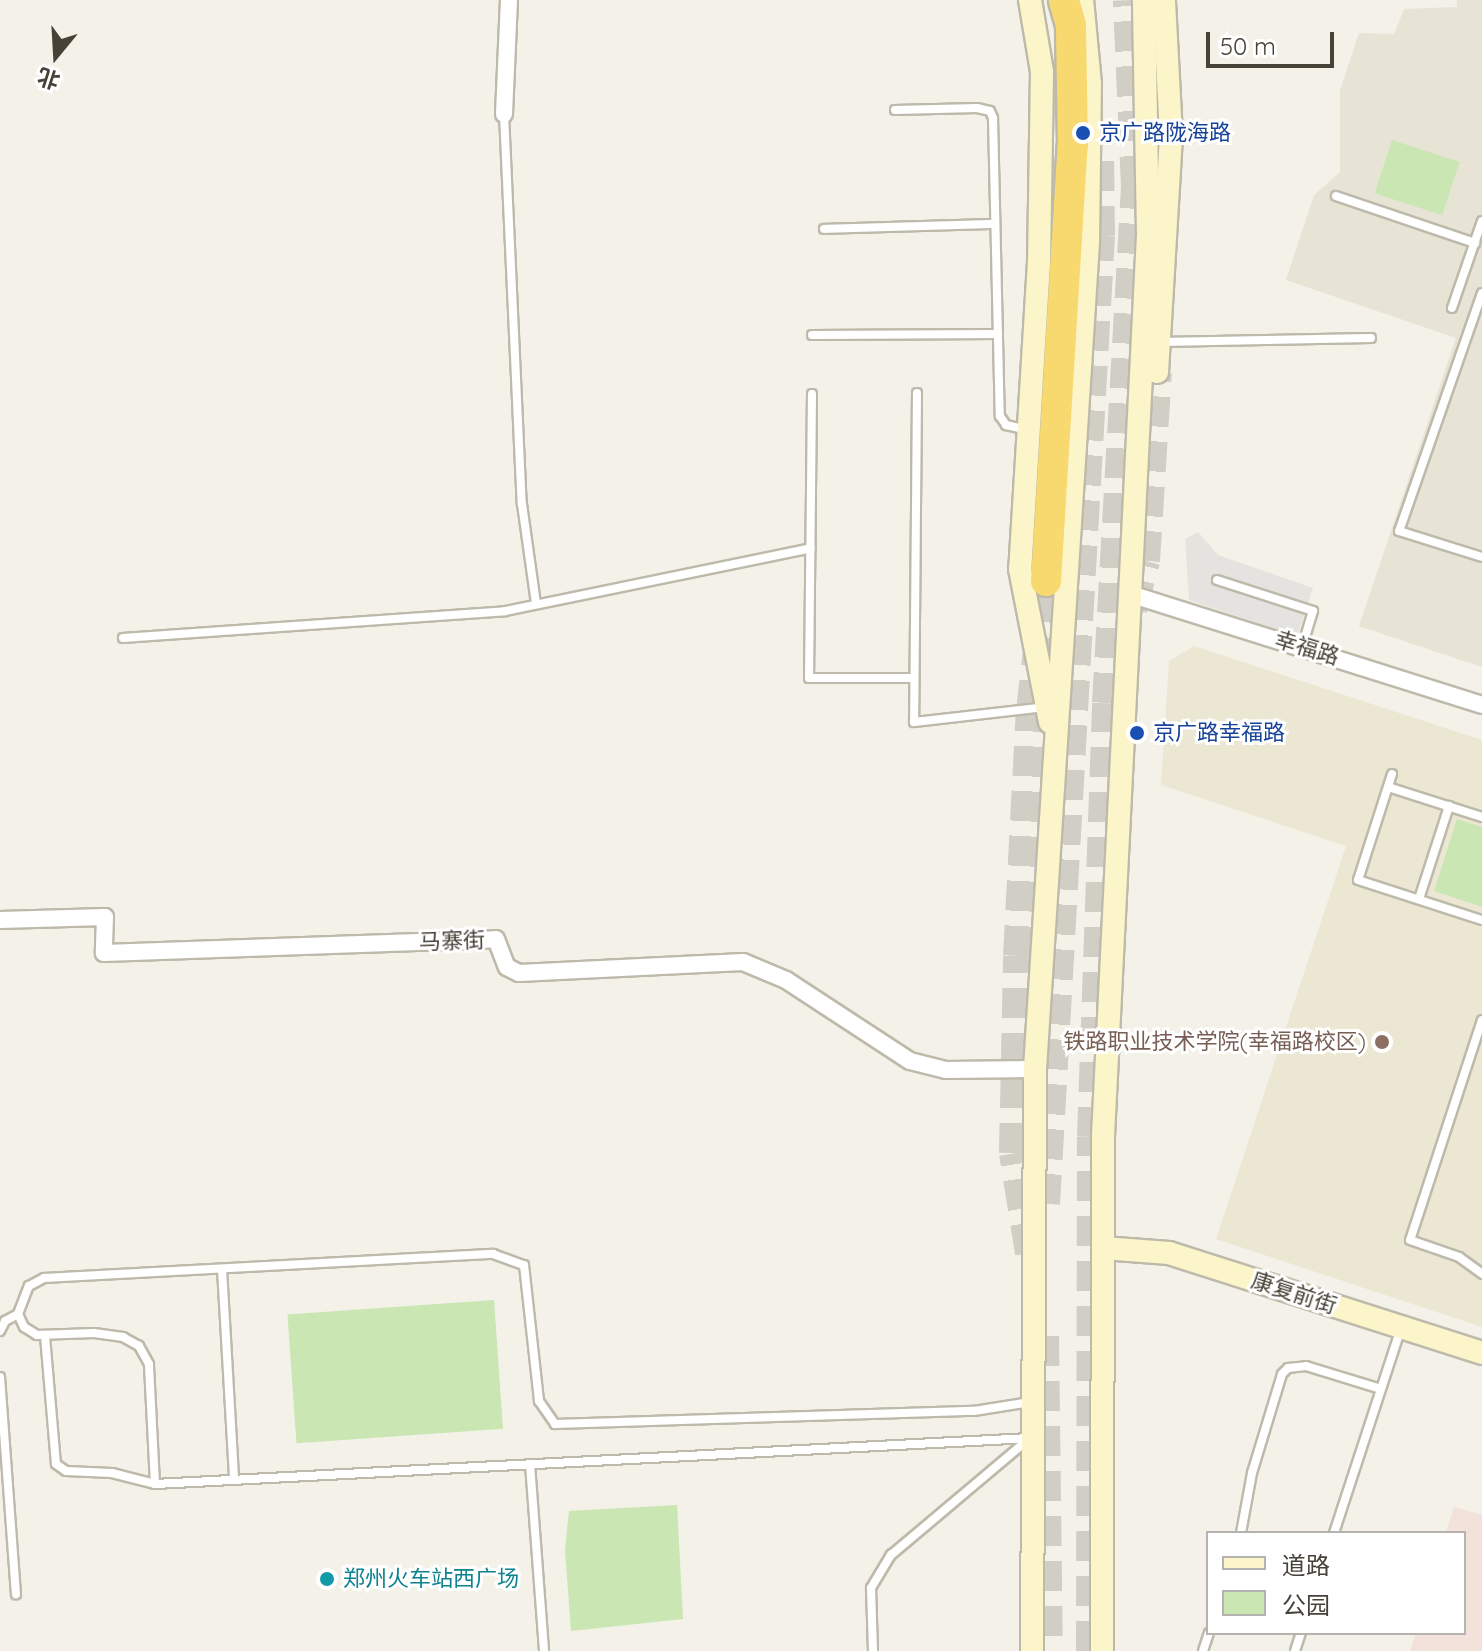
<!DOCTYPE html>
<html>
<head>
<meta charset="utf-8">
<style>
  body { margin:0 }
  #map { position:relative; width:1482px; height:1651px; overflow:hidden; background:#f3f1e8; font-family:Quicksand,"Noto Sans SC",sans-serif }
  div>[style] { position:absolute }
  .residential>* { inset:0; background:#e7e4d6 }
  .education>* { inset:0; background:#ece7d3 }
  .medical>* { inset:0; background:#f3e2dc }
  .green>* { inset:0; background:#c9e6b3; transform-origin:0 0 }
  .parking>* { inset:0; background:#e5e3e0 }
  .highway-tunnel>* { height:30px; margin-top:-15px; transform-origin:0; background:repeating-linear-gradient(90deg,#d0cec5 0 30px,transparent 0 45px) }
  .roads { filter:drop-shadow(2px 0 #bebaab) drop-shadow(-2px 0 #bebaab) drop-shadow(0 2px #bebaab) drop-shadow(0 -2px #bebaab) }
  .lane>* { height:8px; margin:-4px; padding:0 4px; transform-origin:4px; border-radius:4px; background:#fff }
  .street>* { height:16px; margin:-8px; padding:0 8px; transform-origin:8px; border-radius:8px; background:#fff }
  .secondary>* { height:22px; margin:-11px; padding:0 11px; transform-origin:11px; border-radius:11px; background:#fcf5c9 }
  .highway>* { height:30px; margin:-15px; padding:0 15px; transform-origin:15px; border-radius:15px; background:#f7d96f }
  .dots>* { width:22px; height:22px; translate:-50% -50%; box-sizing:border-box; border:4px solid #fff; border-radius:50% }
  span { translate:-50% -50%; white-space:nowrap; text-align:center; line-height:1.15; -webkit-text-stroke:6px #fff; paint-order:stroke }
  .transit-label { font-size:22px; color:#164399 }
  .left { translate:0 -50%; text-align:left }
  .street-label { font-size:22px; color:#464237 }
  .education-label { font-size:22px; color:#785e54 }
  .right { translate:-100% -50%; text-align:right }
  .culture-label { font-size:22px; color:#0d838f }
  .legend { position:absolute; left:1206px; top:1531px; width:260px; height:104px; box-sizing:border-box; background:#fff; border:2px solid #b5b3af; margin:0; padding:10px 14px; list-style:none; font-size:24px; color:#464237 }
  .legend li { display:flex; align-items:center; gap:16px; height:40px }
  .legend b { width:40px; border:2px solid #b5b3af }
  .north { position:absolute; left:16px; top:16px; width:80px; height:80px; -webkit-text-stroke:6px #fff; paint-order:stroke; rotate:198deg; font-size:22px; font-weight:700; line-height:32px; text-align:center; color:#464237 }
  .north::after { content:''; display:block; margin:auto; width:28px; height:36px; background:#464237; clip-path:polygon(50% 0,100% 100%,50% 72%,0 100%) }
  .scale { position:absolute; left:1206px; top:32px; width:128px; height:36px; box-sizing:border-box; border:4px solid #464237; border-top:0; padding-left:10px; font-size:24px; line-height:28px; white-space:nowrap; color:#464237; -webkit-text-stroke:6px #fff; paint-order:stroke }
</style>
</head>
<body>
<div id="map">
  <div class="residential">
    <i style="clip-path:polygon(1457px 0,1482px 0,1482px 667px,1359px 626px,1456px 338px,1286px 280px,1314px 195px,1340px 172px,1340px 90px,1359px 33px,1394px 34px,1404px 9px,1457px 7px)"></i>
  </div>
  <div class="education">
    <i style="clip-path:polygon(1194px 646px,1482px 740px,1482px 1327px,1216px 1239px,1346px 846px,1161px 785px,1169px 661px)"></i>
  </div>
  <div class="medical">
    <i style="clip-path:polygon(1454px 1507px,1482px 1515px,1482px 1651px,1410px 1651px,1416px 1633px,1464px 1633px,1464px 1533px,1446px 1533px)"></i>
  </div>
  <div class="green">
    <i style="left:1392px;top:140px;width:71px;height:56px;rotate:18deg"></i>
    <i style="clip-path:polygon(1457px 819px,1482px 827px,1482px 907px,1434px 891px)"></i>
    <i style="left:494px;top:1300px;width:129px;height:207px;rotate:86deg"></i>
    <i style="clip-path:polygon(677px 1505px,683px 1619px,571px 1631px,565px 1550px,569px 1511px)"></i>
  </div>
  <div class="parking">
    <i style="clip-path:polygon(1198px 532px,1218px 555px,1313px 588px,1297px 636px,1189px 600px,1185px 539px)"></i>
  </div>
  <div class="highway-tunnel">
    <i style="left:1132px;top:609px;width:50px;rotate:-74.8deg"></i>
    <i style="left:1145px;top:561px;width:189px;rotate:-86.4deg"></i>
    <i style="left:1045px;top:1204px;width:970px;rotate:-86.75deg"></i>
    <i style="left:1100px;top:236px;width:82px;rotate:-90.7deg"></i>
    <i style="left:1030px;top:1253px;width:101px;rotate:-99.1deg"></i>
    <i style="left:1014px;top:1153px;width:197px;rotate:-88.8deg"></i>
    <i style="left:1018px;top:956px;width:245px;rotate:-87deg"></i>
    <i style="left:1031px;top:711px;width:131px;rotate:-83.4deg"></i>
    <i style="left:1044px;top:1336px;width:315px;rotate:89.3deg"></i>
    <i style="left:1091px;top:1651px;width:514px;rotate:-89.89deg"></i>
    <i style="left:1092px;top:1137px;width:434px;rotate:-88deg"></i>
    <i style="left:1107px;top:703px;width:518px;rotate:-86.79deg"></i>
    <i style="left:1136px;top:186px;width:186px;rotate:-92.5deg"></i>
  </div>
  <div class="roads">
    <div class="lane">
      <i style="left:895px;top:110px;width:82px;rotate:-1.4deg"></i>
      <i style="left:977px;top:108px;width:13px;rotate:13deg"></i>
      <i style="left:990px;top:111px;width:8px;rotate:67deg"></i>
      <i style="left:993px;top:118px;width:298px;rotate:88.7deg"></i>
      <i style="left:1000px;top:416px;width:11px;rotate:56deg"></i>
      <i style="left:1006px;top:425px;width:23px;rotate:13deg"></i>
      <i style="left:504px;top:114px;width:390px;rotate:87.4deg"></i>
      <i style="left:522px;top:504px;width:101px;rotate:82deg"></i>
      <i style="left:1336px;top:196px;width:147px;rotate:18.7deg"></i>
      <i style="left:824px;top:229px;width:171px;rotate:-1.7deg"></i>
      <i style="left:1482px;top:293px;width:252px;rotate:109.2deg"></i>
      <i style="left:1399px;top:531px;width:87px;rotate:17.4deg"></i>
      <i style="left:1452px;top:308px;width:92px;rotate:-71deg"></i>
      <i style="left:812px;top:335px;width:186px;rotate:-0.3deg"></i>
      <i style="left:1160px;top:342px;width:211px;rotate:-1.1deg"></i>
      <i style="left:917px;top:393px;width:329px;rotate:90.5deg"></i>
      <i style="left:914px;top:722px;width:132px;rotate:-6.5deg"></i>
      <i style="left:812px;top:394px;width:284px;rotate:90.6deg"></i>
      <i style="left:809px;top:678px;width:103px"></i>
      <i style="left:1217px;top:580px;width:101px;rotate:17.9deg"></i>
      <i style="left:1313px;top:611px;width:37px;rotate:107deg"></i>
      <i style="left:123px;top:638px;width:383px;rotate:-4deg"></i>
      <i style="left:505px;top:611px;width:312px;rotate:-11.6deg"></i>
      <i style="left:1392px;top:774px;width:111px;rotate:107.8deg"></i>
      <i style="left:1358px;top:880px;width:130px;rotate:17.9deg"></i>
      <i style="left:1388px;top:787px;width:99px;rotate:17.7deg"></i>
      <i style="left:1419px;top:899px;width:98px;rotate:-72.1deg"></i>
      <i style="left:1482px;top:1020px;width:231px;rotate:108.1deg"></i>
      <i style="left:1410px;top:1240px;width:52px;rotate:19.1deg"></i>
      <i style="left:1459px;top:1257px;width:29px;rotate:36deg"></i>
      <i style="left:222px;top:1269px;width:211px;rotate:86.7deg"></i>
      <i style="left:0;top:1331px;width:11px;rotate:-63deg"></i>
      <i style="left:5px;top:1321px;width:15px;rotate:-28deg"></i>
      <i style="left:45px;top:1336px;width:128px;rotate:85.1deg"></i>
      <i style="left:56px;top:1464px;width:12px;rotate:35deg"></i>
      <i style="left:66px;top:1471px;width:46px;rotate:2.5deg"></i>
      <i style="left:112px;top:1473px;width:44px;rotate:14.3deg"></i>
      <i style="left:155px;top:1484px;width:875px;rotate:-3.01deg"></i>
      <i style="left:0;top:1377px;width:218px;rotate:85.8deg"></i>
      <i style="left:530px;top:1464px;width:188px;rotate:85.7deg"></i>
      <i style="left:155px;top:1484px;width:120px;rotate:-92.9deg"></i>
      <i style="left:149px;top:1364px;width:21px;rotate:-119deg"></i>
      <i style="left:139px;top:1346px;width:18px;rotate:-151deg"></i>
      <i style="left:123px;top:1337px;width:29px;rotate:-172deg"></i>
      <i style="left:94px;top:1333px;width:57px;rotate:178deg"></i>
      <i style="left:37px;top:1335px;width:15px;rotate:-148deg"></i>
      <i style="left:24px;top:1327px;width:14px;rotate:-115deg"></i>
      <i style="left:18px;top:1314px;width:30px;rotate:-69deg"></i>
      <i style="left:29px;top:1286px;width:17px;rotate:-28deg"></i>
      <i style="left:44px;top:1278px;width:450px;rotate:-3.1deg"></i>
      <i style="left:493px;top:1254px;width:33px;rotate:20deg"></i>
      <i style="left:524px;top:1265px;width:137px;rotate:83.7deg"></i>
      <i style="left:539px;top:1401px;width:28px;rotate:55deg"></i>
      <i style="left:555px;top:1424px;width:419px;rotate:-1.8deg"></i>
      <i style="left:974px;top:1411px;width:57px;rotate:-9.1deg"></i>
      <i style="left:1241px;top:1533px;width:61px;rotate:-79.6deg"></i>
      <i style="left:1252px;top:1473px;width:103px;rotate:-73.1deg"></i>
      <i style="left:1282px;top:1374px;width:8px;rotate:-45deg"></i>
      <i style="left:1288px;top:1368px;width:18px;rotate:-6deg"></i>
      <i style="left:1306px;top:1366px;width:78px;rotate:17deg"></i>
      <i style="left:1334px;top:1533px;width:216px;rotate:-71.9deg"></i>
      <i style="left:873px;top:1651px;width:63px;rotate:-91.8deg"></i>
      <i style="left:871px;top:1588px;width:39px;rotate:-59deg"></i>
      <i style="left:891px;top:1555px;width:182px;rotate:-40.1deg"></i>
      <i style="left:1203px;top:1651px;width:19px;rotate:-72deg"></i>
      <i style="left:1295px;top:1651px;width:19px;rotate:-72deg"></i>
    </div>
    <div class="street">
      <i style="left:504px;top:114px;width:114px;rotate:-87.5deg"></i>
      <i style="left:1130px;top:594px;width:369px;rotate:17.5deg"></i>
      <i style="left:0;top:920px;width:105px;rotate:-1.6deg"></i>
      <i style="left:105px;top:917px;width:36px;rotate:92deg"></i>
      <i style="left:104px;top:953px;width:392px;rotate:-2deg"></i>
      <i style="left:496px;top:939px;width:30px;rotate:69deg"></i>
      <i style="left:507px;top:967px;width:13px;rotate:27deg"></i>
      <i style="left:519px;top:973px;width:224px;rotate:-2.8deg"></i>
      <i style="left:743px;top:962px;width:47px;rotate:22.7deg"></i>
      <i style="left:786px;top:980px;width:148px;rotate:33.2deg"></i>
      <i style="left:910px;top:1061px;width:37px;rotate:14deg"></i>
      <i style="left:946px;top:1070px;width:89px;rotate:-0.6deg"></i>
    </div>
    <div class="secondary">
      <i style="left:1030px;top:0;width:73px;rotate:80.5deg"></i>
      <i style="left:1042px;top:72px;width:190px;rotate:90.9deg"></i>
      <i style="left:1039px;top:262px;width:308px;rotate:93.5deg"></i>
      <i style="left:1020px;top:569px;width:156px;rotate:78.9deg"></i>
      <i style="left:1157px;top:372px;width:237px;rotate:-86.6deg"></i>
      <i style="left:1171px;top:135px;width:135px;rotate:-93deg"></i>
      <i style="left:1103px;top:1248px;width:66px;rotate:4.3deg"></i>
      <i style="left:1169px;top:1253px;width:329px;rotate:17.7deg"></i>
      <i style="left:1032px;top:1651px;width:582px;rotate:-89.7deg"></i>
      <i style="left:1035px;top:1069px;width:829px;rotate:-86.33deg"></i>
      <i style="left:1088px;top:242px;width:158px;rotate:-89.3deg"></i>
      <i style="left:1090px;top:84px;width:84px;rotate:-95.4deg"></i>
      <i style="left:1102px;top:1651px;width:515px;rotate:-89.89deg"></i>
      <i style="left:1103px;top:1136px;width:903px;rotate:-87.14deg"></i>
      <i style="left:1148px;top:234px;width:234px;rotate:-91deg"></i>
    </div>
    <div class="highway">
      <i style="left:1046px;top:581px;width:437px;rotate:-86.5deg"></i>
      <i style="left:1073px;top:145px;width:120px;rotate:-91deg"></i>
      <i style="left:1071px;top:25px;width:26px;rotate:-106deg"></i>
    </div>
  </div>
  <div class="dots">
    <i style="left:1083px;top:133px;background:#1a4fb4"></i>
    <i style="left:1137px;top:733px;background:#1a4fb4"></i>
    <i style="left:1382px;top:1042px;background:#8d6e63"></i>
    <i style="left:327px;top:1579px;background:#0f9aa8"></i>
  </div>
  <div class="transit-label">
    <span class="left" style="left:1099px;top:133px">京广路陇海路</span>
    <span class="left" style="left:1153px;top:733px">京广路幸福路</span>
  </div>
  <div class="street-label">
    <span style="left:1307px;top:648px;rotate:17deg">幸福路</span>
    <span style="left:452px;top:941px;rotate:-2deg">马寨街</span>
    <span style="left:1294px;top:1293px;rotate:18deg">康复前街</span>
  </div>
  <div class="education-label">
    <span class="right" style="left:1366px;top:1042px">铁路职业技术学院(幸福路校区)</span>
  </div>
  <div class="culture-label">
    <span class="left" style="left:343px;top:1579px">郑州火车站西广场</span>
  </div>
  <ul class="legend">
  <li><b style="height:10px;background:#fcf5c9"></b>道路</li>
  <li><b style="height:22px;background:#c9e6b3"></b>公园</li>
  </ul>
  <div class="north">北</div>
  <div class="scale">50 m</div>
</div>
</body>
</html>
